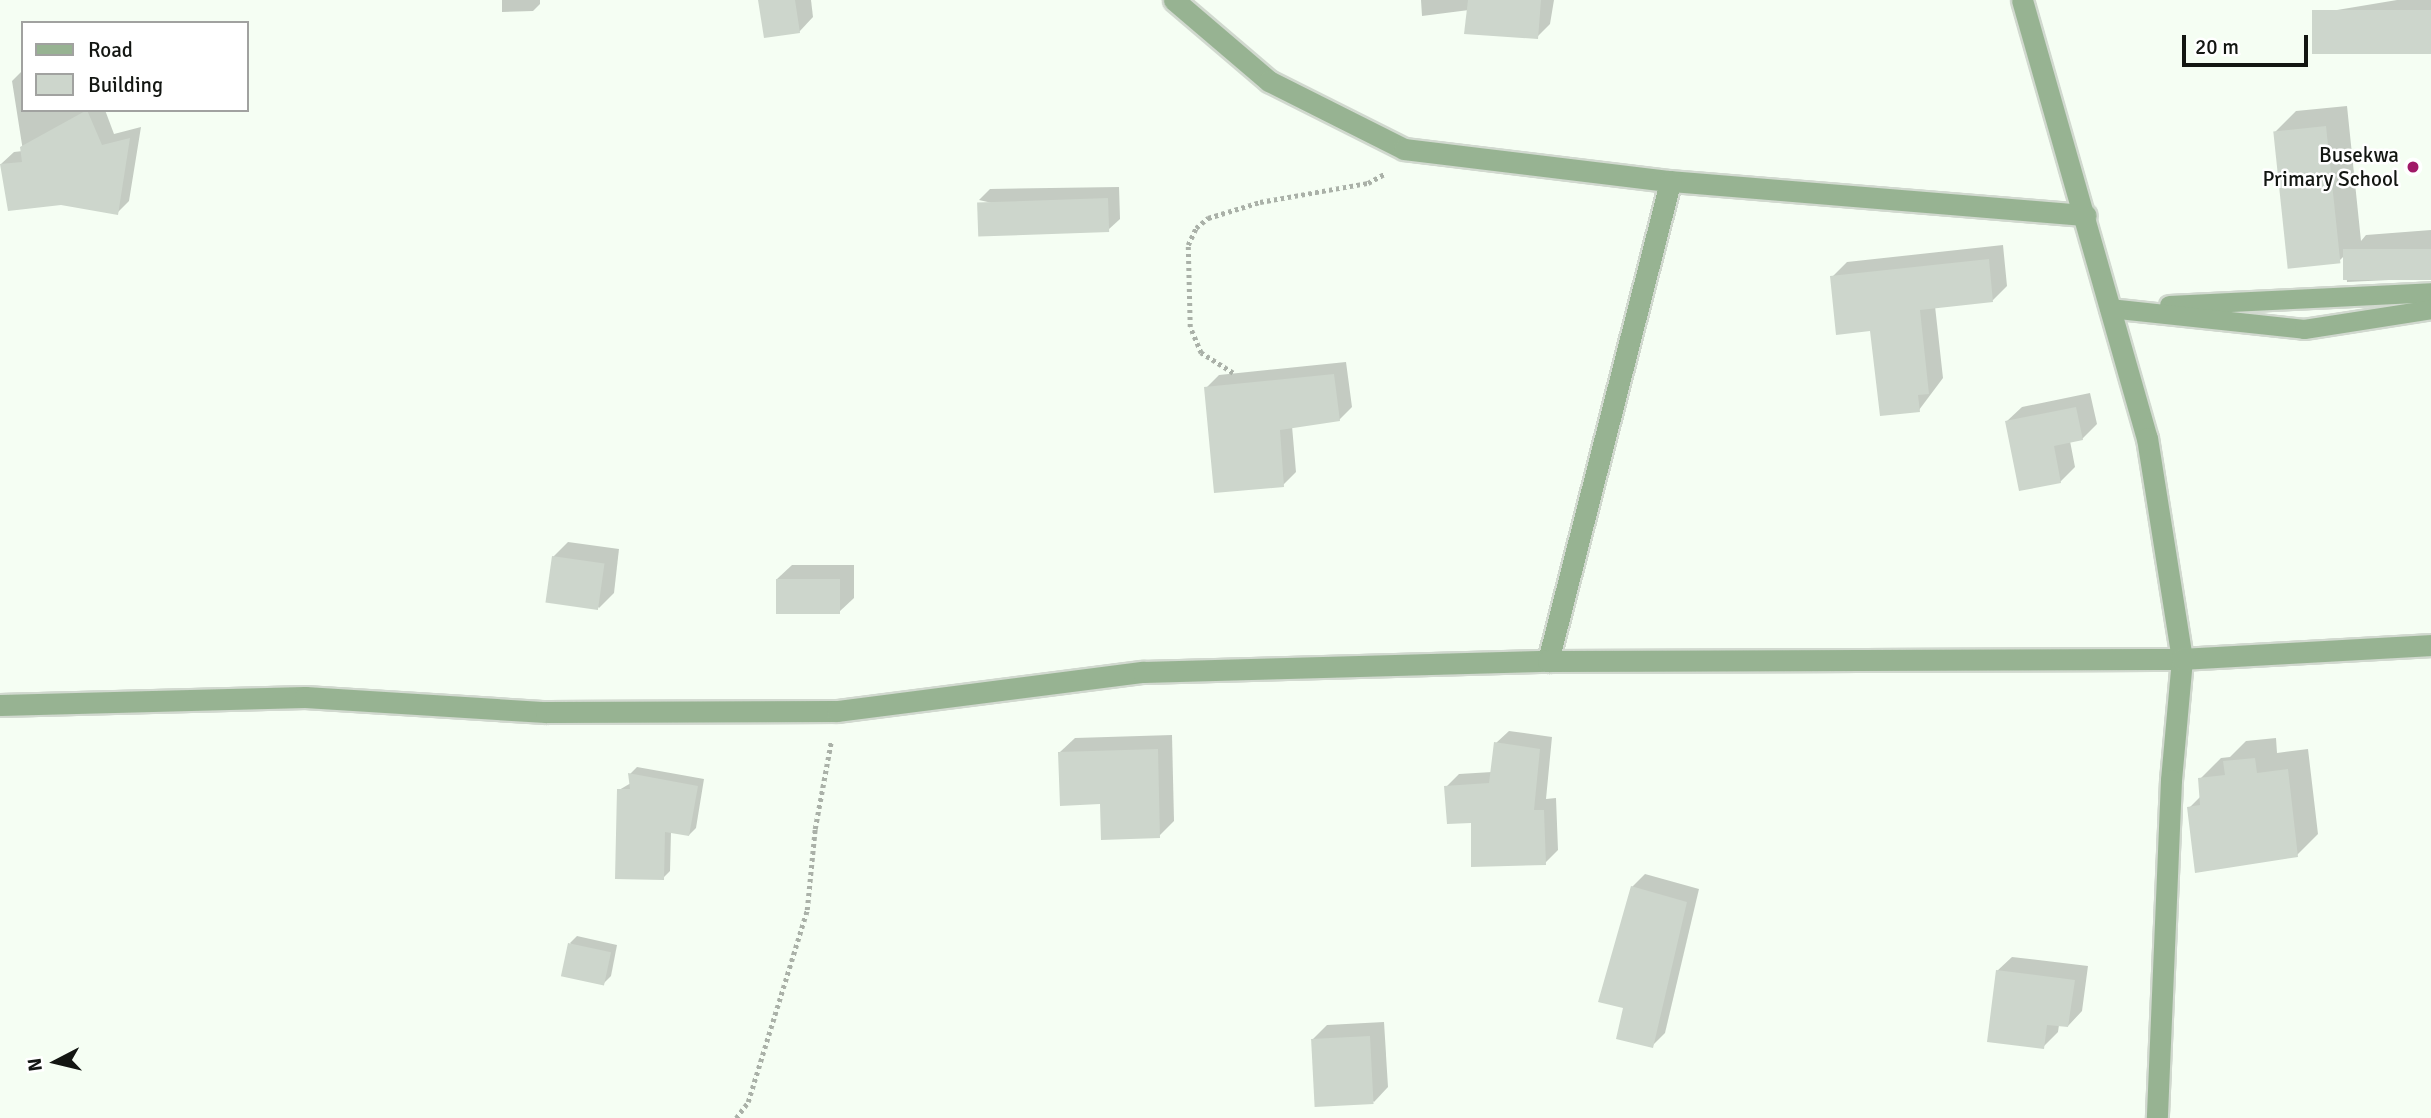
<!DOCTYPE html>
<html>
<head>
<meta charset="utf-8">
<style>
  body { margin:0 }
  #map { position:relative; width:2431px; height:1118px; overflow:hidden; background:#f5fef3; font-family:Signika,sans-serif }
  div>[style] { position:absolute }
  .shadow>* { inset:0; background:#0003 }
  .building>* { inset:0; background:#cdd6cc; transform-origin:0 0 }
  .path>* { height:4.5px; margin-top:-2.25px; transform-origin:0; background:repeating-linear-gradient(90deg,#aab1a8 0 3.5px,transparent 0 7px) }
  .roads { filter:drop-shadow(2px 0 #d1d9cf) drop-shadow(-2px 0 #d1d9cf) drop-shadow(0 2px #d1d9cf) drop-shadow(0 -2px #d1d9cf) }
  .lane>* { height:19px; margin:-9.5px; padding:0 9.5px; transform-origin:9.5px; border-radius:9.5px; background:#97b392 }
  .street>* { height:21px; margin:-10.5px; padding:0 10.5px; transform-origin:10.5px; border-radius:10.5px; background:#97b392 }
  .dots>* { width:19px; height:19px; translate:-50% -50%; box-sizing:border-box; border:4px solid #fff; border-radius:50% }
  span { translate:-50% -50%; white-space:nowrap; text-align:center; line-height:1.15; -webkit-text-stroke:5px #fff; paint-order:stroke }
  .poi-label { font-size:21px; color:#131612 }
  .right { translate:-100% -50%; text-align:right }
  .legend { position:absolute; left:21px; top:21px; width:228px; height:91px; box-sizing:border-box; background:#fff; border:2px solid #a1a2a0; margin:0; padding:9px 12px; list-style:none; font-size:21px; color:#131612 }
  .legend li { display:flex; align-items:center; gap:14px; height:35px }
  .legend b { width:35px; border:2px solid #a1a2a0 }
  .north { position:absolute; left:21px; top:1027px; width:70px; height:70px; -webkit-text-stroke:5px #fff; paint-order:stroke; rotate:263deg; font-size:19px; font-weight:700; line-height:28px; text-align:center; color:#131612 }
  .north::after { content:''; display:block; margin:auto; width:24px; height:32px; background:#131612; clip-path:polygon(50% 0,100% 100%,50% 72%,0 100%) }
  .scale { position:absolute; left:2182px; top:35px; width:126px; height:32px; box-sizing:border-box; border:4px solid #131612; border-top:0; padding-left:9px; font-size:21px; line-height:24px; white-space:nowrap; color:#131612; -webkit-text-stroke:5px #fff; paint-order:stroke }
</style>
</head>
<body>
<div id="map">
  <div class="shadow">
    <i style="clip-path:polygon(502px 0,540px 0,540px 4px,533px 11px,502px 12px)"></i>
    <i style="clip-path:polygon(760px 0,811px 0,813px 17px,799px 32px)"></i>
    <i style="clip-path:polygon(1421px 0,1554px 0,1550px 24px,1537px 37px,1469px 10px,1422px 16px)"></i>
    <i style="clip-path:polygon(2397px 0,2431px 0,2431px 52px,2315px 31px,2337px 10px)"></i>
    <i style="clip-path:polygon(23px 70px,23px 110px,105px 110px,114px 134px,141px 127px,129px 201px,117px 213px,1px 164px,14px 152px,23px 151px,12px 81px)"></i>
    <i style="clip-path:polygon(2347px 106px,2361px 241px,2366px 235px,2431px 230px,2431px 278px,2347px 282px,2345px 255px,2339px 261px,2275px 132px,2296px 111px)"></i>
    <i style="clip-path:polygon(1119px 187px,1120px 219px,1108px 230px,979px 200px,990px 189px)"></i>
    <i style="clip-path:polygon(2003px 245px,2007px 286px,1993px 300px,1935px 306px,1943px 378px,1919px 410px,1871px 329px,1832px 277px,1847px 262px)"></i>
    <i style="clip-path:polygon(1346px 362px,1352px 407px,1339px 420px,1292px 426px,1296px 472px,1283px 485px,1206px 388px,1219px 375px)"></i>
    <i style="clip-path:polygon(2090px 393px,2097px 424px,2082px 439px,2070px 441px,2075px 467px,2060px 482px,2007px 421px,2022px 407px)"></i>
    <i style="clip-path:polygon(568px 542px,619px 549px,614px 593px,599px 608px,553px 557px)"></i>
    <i style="clip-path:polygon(792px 565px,854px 565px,854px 598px,839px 612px,777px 579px)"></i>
    <i style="clip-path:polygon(1509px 731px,1552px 737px,1546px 799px,1556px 798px,1558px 850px,1545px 863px,1472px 821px,1446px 787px,1459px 774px,1492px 772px,1496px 743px)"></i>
    <i style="clip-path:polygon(1172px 735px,1174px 821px,1159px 836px,1102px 802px,1060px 752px,1075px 738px)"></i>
    <i style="clip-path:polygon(2276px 738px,2277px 753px,2308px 749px,2318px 834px,2297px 855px,2189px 808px,2201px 796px,2200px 779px,2221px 758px,2230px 757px,2246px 741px)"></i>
    <i style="clip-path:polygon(637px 767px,704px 779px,696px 828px,689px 835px,671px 832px,670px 871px,663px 878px,619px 790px,631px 783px,630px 774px)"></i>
    <i style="clip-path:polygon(1645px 874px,1699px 889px,1665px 1033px,1652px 1046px,1625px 1007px,1632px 887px)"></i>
    <i style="clip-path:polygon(577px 936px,617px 945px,611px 976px,604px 983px,570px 943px)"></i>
    <i style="clip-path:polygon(2012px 957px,2088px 966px,2082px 1011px,2068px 1026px,2059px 1025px,2058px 1032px,2043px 1047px,1997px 971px)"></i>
    <i style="clip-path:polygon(1384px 1022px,1388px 1087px,1374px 1102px,1312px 1040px,1327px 1025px)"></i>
  </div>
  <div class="building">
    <i style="clip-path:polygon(758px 0,795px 0,800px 33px,764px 38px)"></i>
    <i style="clip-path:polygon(1468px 0,1541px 0,1538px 39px,1464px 34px)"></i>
    <i style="left:2431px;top:10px;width:44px;height:119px;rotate:90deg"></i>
    <i style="clip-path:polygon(87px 110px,102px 145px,130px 138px,118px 215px,61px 205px,8px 211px,0 164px,22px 162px,20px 147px)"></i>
    <i style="left:2326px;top:126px;width:138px;height:53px;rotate:84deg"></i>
    <i style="left:1108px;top:198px;width:34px;height:131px;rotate:88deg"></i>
    <i style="left:2431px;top:249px;width:31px;height:88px;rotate:90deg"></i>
    <i style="clip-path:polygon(1989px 259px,1993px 302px,1920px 310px,1929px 394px,1918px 395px,1920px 412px,1880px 416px,1870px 331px,1836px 335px,1830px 276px)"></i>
    <i style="clip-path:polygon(1334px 374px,1340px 421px,1280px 430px,1284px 487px,1214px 493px,1204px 387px)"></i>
    <i style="clip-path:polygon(2076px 407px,2083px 440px,2054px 446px,2061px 483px,2019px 491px,2005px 421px)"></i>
    <i style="left:552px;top:556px;width:53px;height:47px;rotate:8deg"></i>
    <i style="left:776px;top:579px;width:64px;height:35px"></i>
    <i style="clip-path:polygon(1494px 742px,1540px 749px,1534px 810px,1544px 810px,1546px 865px,1471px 867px,1471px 823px,1447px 824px,1444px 786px,1489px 783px)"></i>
    <i style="clip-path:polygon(1158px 749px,1160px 838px,1101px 840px,1100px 804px,1060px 806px,1058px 752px)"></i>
    <i style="clip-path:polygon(2255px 758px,2257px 773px,2288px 769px,2298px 857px,2195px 873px,2187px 807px,2200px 805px,2198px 778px,2225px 775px,2223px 761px)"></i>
    <i style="clip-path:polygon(628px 773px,698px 786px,689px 836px,665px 832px,664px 880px,615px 879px,617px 789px,630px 789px)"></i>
    <i style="clip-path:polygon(1631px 886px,1687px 902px,1653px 1048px,1616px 1039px,1623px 1008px,1598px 1002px)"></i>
    <i style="left:568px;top:943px;width:44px;height:34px;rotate:12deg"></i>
    <i style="clip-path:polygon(1996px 970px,2075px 980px,2068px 1027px,2047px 1025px,2044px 1049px,1987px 1042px)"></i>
    <i style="left:1370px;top:1036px;width:68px;height:59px;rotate:87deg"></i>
  </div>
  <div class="path">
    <i style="left:1233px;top:373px;width:38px;rotate:-148deg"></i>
    <i style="left:1201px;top:353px;width:28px;rotate:-113deg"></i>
    <i style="left:1190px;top:327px;width:82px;rotate:-91.4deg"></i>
    <i style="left:1188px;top:245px;width:19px;rotate:-65deg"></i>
    <i style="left:1196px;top:228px;width:16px;rotate:-40deg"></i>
    <i style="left:1208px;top:218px;width:54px;rotate:-17.1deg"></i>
    <i style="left:1260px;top:202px;width:110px;rotate:-10deg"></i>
    <i style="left:1368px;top:183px;width:18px;rotate:-29deg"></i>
    <i style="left:736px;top:1118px;width:20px;rotate:-53deg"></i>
    <i style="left:748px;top:1102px;width:201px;rotate:-72.9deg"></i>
    <i style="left:807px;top:910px;width:81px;rotate:-84.4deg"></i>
    <i style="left:815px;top:829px;width:88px;rotate:-79.6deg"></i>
  </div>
  <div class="roads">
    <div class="lane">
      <i style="left:2169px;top:305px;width:262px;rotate:-2.8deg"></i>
      <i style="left:2109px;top:308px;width:196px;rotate:6.1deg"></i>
      <i style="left:2304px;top:329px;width:129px;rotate:-8.9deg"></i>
    </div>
    <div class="street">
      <i style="left:1174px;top:0;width:125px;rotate:40.5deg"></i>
      <i style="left:1269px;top:81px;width:151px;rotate:26.7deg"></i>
      <i style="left:1404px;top:149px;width:268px;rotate:6.9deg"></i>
      <i style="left:1670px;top:181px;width:417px;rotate:4.7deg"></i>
      <i style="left:2022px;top:0;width:455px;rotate:74.1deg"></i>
      <i style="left:2147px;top:438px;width:224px;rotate:81deg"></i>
      <i style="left:2182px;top:659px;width:121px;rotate:95.2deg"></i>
      <i style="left:2171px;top:780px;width:338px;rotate:92.4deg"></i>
      <i style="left:1548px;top:661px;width:495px;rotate:-75.7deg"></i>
      <i style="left:0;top:705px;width:305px;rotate:-1.5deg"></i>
      <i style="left:305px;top:697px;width:241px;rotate:3.6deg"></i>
      <i style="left:546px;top:712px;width:291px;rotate:-0.2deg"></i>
      <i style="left:837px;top:711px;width:308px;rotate:-7.3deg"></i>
      <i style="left:1143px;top:672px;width:405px;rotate:-1.6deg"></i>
      <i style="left:1548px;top:661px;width:634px;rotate:-0.18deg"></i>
      <i style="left:2182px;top:659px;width:249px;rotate:-3.2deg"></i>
    </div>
  </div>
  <div class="dots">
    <i style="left:2413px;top:167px;background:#a01967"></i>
  </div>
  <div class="poi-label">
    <span class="right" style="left:2399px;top:167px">Busekwa<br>Primary School</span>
  </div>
  <ul class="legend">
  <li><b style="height:9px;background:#97b392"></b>Road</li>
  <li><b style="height:19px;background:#cdd6cc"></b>Building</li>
  </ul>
  <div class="north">N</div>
  <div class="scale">20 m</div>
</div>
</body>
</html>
